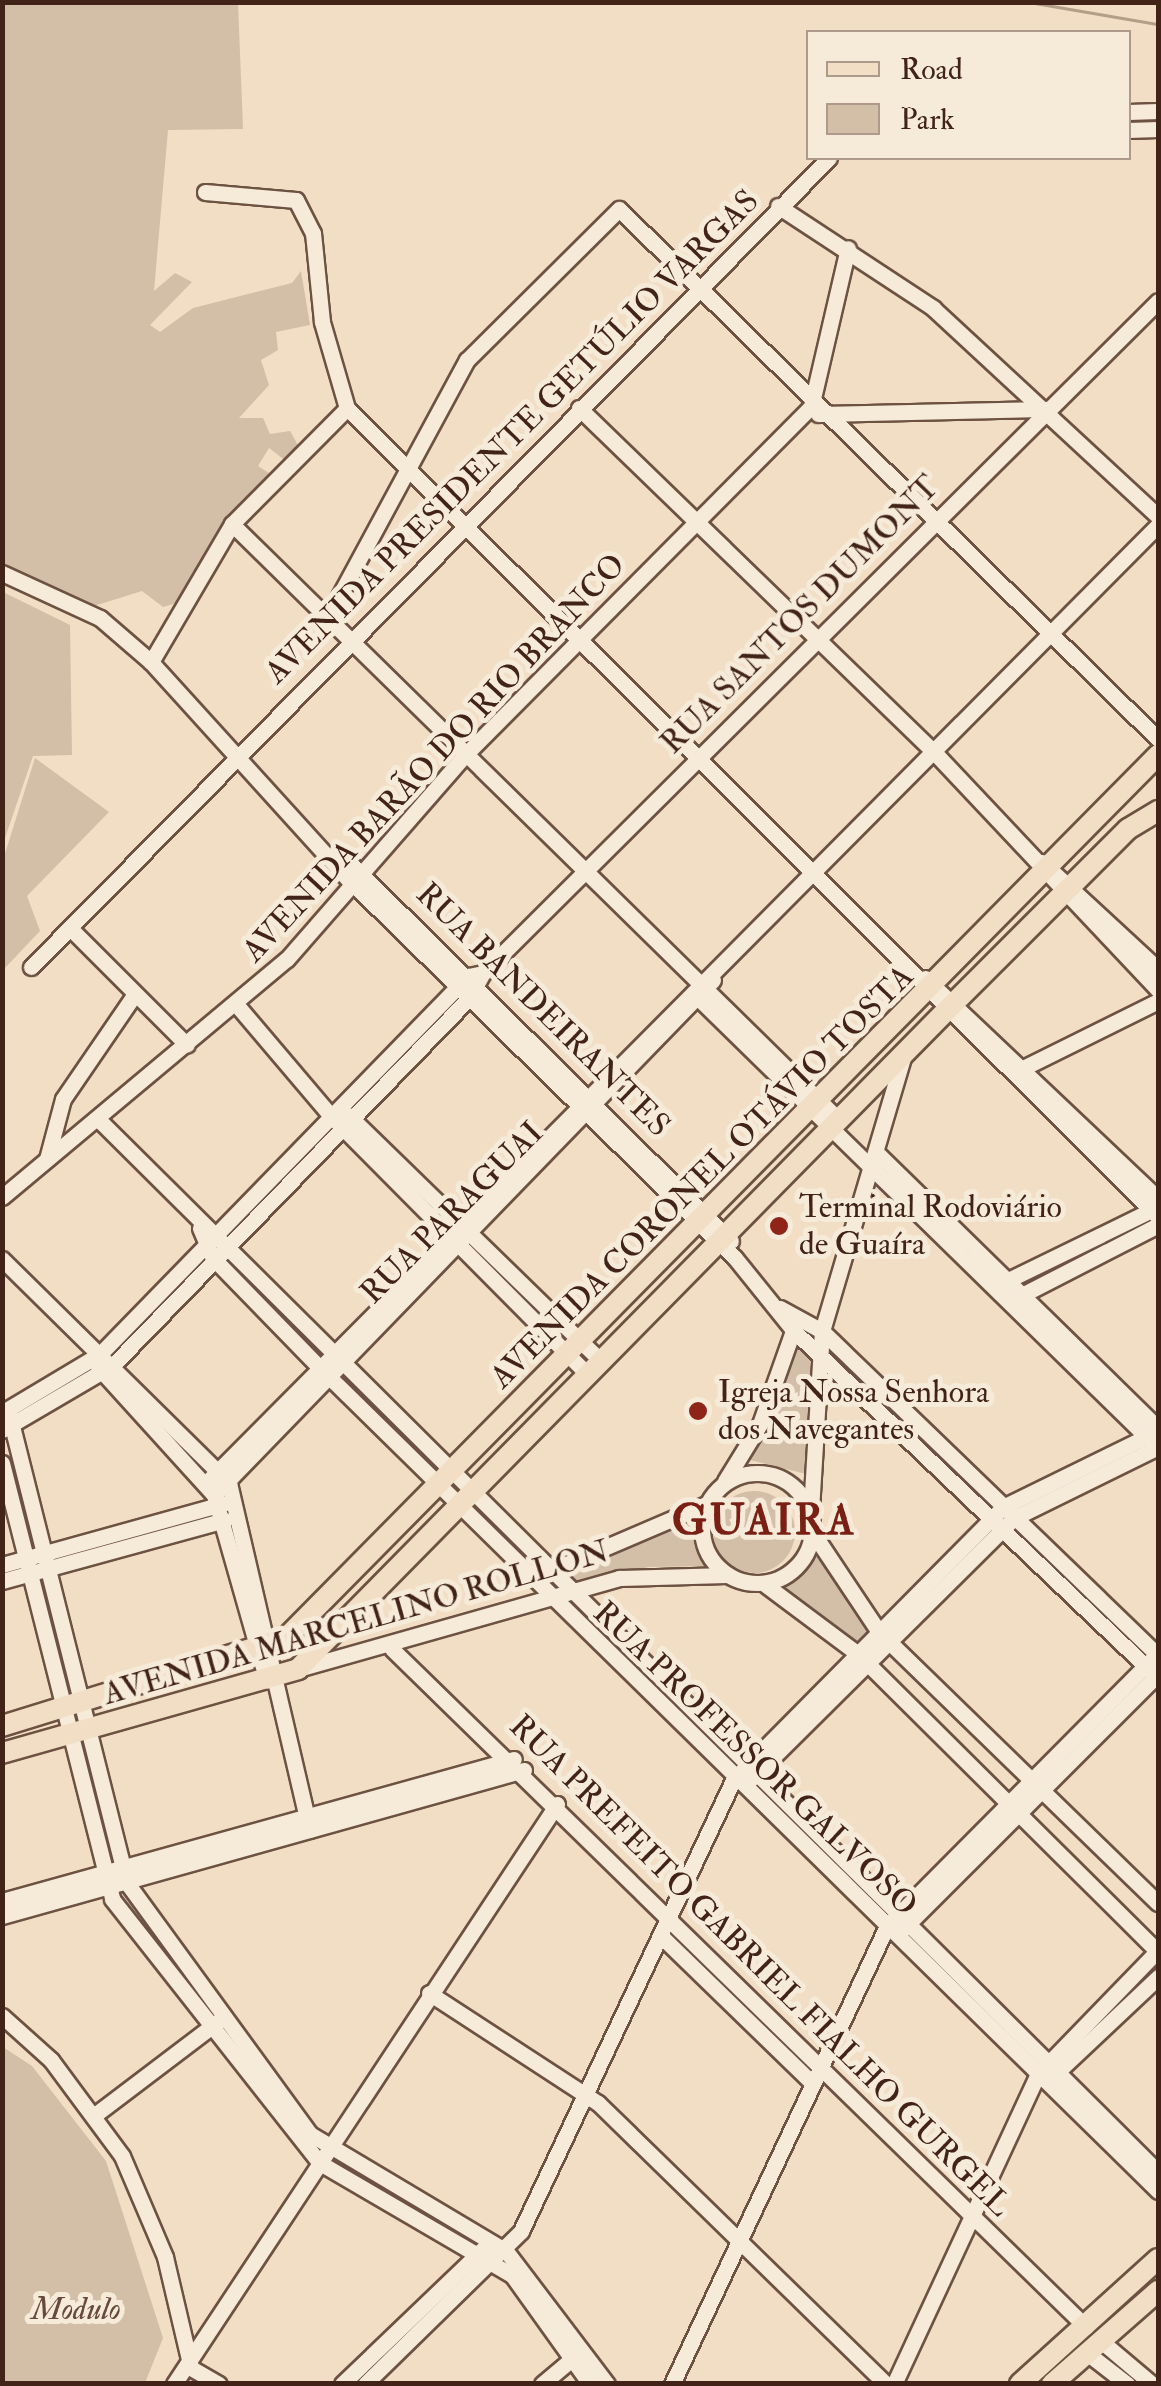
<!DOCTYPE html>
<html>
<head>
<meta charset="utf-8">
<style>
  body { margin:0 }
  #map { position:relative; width:1161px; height:2386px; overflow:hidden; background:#f1dec4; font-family:"IM FELL Double Pica",serif }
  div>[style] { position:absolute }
  .green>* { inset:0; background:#d3bea7 }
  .round { border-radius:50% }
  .stream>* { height:2.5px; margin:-1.25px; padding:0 1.25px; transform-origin:1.25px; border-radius:1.25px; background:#b59e89 }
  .roads { filter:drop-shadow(2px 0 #6d5242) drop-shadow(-2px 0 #6d5242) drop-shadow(0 2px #6d5242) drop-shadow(0 -2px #6d5242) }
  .minor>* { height:15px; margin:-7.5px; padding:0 7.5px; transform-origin:7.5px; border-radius:7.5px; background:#f6ead9 }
  .minor>.ring { margin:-7.5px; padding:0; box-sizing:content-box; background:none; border:15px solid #f6ead9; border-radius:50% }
  .major>* { height:20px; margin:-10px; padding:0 10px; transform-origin:10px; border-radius:10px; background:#f1dec4 }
  .dots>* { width:28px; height:28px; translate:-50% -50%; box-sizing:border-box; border:5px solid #f6ead9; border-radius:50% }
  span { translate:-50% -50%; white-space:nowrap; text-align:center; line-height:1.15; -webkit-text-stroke:10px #f6ead9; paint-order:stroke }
  .street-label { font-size:32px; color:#412317 }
  .poi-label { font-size:32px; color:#412317 }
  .left { translate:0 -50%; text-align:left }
  .park-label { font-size:32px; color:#664a3b; font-style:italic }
  .district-label { font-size:42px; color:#7a1f14; font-weight:700; letter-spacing:2.5px }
  .frame { position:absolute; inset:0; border:5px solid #412317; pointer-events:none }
  .legend { position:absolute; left:806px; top:30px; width:325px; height:130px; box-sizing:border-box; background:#f6ead9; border:2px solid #ae9a8b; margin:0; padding:12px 18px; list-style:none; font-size:30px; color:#412317 }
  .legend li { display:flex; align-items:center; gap:20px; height:50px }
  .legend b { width:50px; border:2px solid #ae9a8b }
</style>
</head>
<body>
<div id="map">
  <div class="green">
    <i style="clip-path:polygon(2px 3px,238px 3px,243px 129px,168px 130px,154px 291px,175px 273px,192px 282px,150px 325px,160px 332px,193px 308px,292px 283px,301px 271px,310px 325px,276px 332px,278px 350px,261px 360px,269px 385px,239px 418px,263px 418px,270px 434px,290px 431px,299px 447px,286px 461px,269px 448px,258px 466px,275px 477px,229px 513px,180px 602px,163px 607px,142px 591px,94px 606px,3px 569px)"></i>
    <i style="clip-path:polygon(3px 592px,70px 625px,72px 755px,33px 756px,3px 844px)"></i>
    <i style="clip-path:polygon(35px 758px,109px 812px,27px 896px,40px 931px,3px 970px,3px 860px)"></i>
    <i style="clip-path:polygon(795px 1346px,817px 1360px,806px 1474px,750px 1460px)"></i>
    <i class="round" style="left:713px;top:1491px;width:82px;height:82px"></i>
    <i style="clip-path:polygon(699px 1517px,713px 1566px,648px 1567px,578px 1588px,572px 1574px)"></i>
    <i style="clip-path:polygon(813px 1552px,873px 1630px,859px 1645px,782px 1586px)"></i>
    <i style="clip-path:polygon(3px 2047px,32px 2066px,106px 2161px,163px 2338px,145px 2383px,3px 2383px)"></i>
  </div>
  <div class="stream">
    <i style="left:1029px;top:2px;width:131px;rotate:9.7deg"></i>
  </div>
  <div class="roads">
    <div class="minor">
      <i style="left:1128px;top:112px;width:30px;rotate:-2deg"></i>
      <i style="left:1128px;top:130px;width:30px;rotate:-2deg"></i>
      <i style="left:205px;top:192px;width:91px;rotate:5deg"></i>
      <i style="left:296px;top:200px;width:37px;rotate:63deg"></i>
      <i style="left:313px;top:233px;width:89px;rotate:84.2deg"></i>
      <i style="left:322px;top:322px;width:90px;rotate:73.8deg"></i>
      <i style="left:347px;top:408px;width:1146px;rotate:44.93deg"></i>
      <i style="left:778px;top:206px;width:186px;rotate:33.3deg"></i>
      <i style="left:933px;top:308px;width:306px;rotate:42.8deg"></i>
      <i style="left:579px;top:408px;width:494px;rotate:44.1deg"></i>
      <i style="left:934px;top:752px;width:327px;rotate:46.7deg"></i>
      <i style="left:818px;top:414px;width:229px;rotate:-1.3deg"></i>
      <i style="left:232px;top:524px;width:851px;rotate:44.48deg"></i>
      <i style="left:2px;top:573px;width:108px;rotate:24.7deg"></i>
      <i style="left:100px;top:618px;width:67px;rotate:40.8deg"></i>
      <i style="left:151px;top:662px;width:294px;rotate:47.8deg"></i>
      <i style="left:349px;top:880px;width:540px;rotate:44.4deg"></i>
      <i style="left:735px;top:1258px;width:92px;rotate:51.1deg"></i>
      <i style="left:793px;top:1330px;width:504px;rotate:43.63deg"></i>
      <i style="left:330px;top:613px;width:288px;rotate:-61.6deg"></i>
      <i style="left:467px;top:360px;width:214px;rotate:-44.8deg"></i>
      <i style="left:619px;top:209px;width:756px;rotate:44.52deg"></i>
      <i style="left:151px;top:662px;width:160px;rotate:-59.6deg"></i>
      <i style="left:232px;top:524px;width:163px;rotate:-45.2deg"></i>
      <i style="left:1042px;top:862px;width:158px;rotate:42.7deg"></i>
      <i style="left:351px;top:864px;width:535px;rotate:44.77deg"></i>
      <i style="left:70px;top:928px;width:165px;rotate:45deg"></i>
      <i style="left:31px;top:967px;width:1136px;rotate:-45.39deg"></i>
      <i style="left:925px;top:978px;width:320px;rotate:43.4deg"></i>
      <i style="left:693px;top:993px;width:651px;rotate:44.38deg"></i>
      <i style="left:236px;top:1004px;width:145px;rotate:49.7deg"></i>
      <i style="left:330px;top:1115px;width:363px;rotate:45.2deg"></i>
      <i style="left:1017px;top:1071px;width:157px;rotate:-26.4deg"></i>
      <i style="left:348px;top:1115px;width:351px;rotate:44.2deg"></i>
      <i style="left:99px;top:1120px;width:1493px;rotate:44.81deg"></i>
      <i style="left:876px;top:1152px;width:395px;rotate:44.4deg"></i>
      <i style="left:47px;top:1159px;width:62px;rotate:-75.1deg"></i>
      <i style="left:63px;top:1099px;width:127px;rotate:-55.6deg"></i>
      <i style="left:2px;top:1197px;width:371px;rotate:-39.9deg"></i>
      <i style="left:287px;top:959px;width:272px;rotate:-48.9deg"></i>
      <i style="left:466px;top:754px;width:489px;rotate:-45.2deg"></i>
      <i style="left:811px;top:407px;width:163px;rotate:-76.9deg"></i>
      <i style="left:200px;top:1228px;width:33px;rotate:67deg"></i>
      <i style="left:213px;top:1258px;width:149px;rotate:45.8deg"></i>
      <i style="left:317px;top:1365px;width:1179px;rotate:44.48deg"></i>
      <i style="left:2px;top:1259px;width:319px;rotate:44.6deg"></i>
      <i style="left:229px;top:1483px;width:356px;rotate:76.9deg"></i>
      <i style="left:1000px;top:1284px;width:176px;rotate:-26deg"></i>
      <i style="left:1018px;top:1297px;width:157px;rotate:-27.2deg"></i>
      <i style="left:780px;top:1308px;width:48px;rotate:28.7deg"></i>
      <i style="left:822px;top:1331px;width:467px;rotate:44deg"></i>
      <i style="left:98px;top:1367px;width:173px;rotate:47.8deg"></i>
      <i style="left:214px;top:1495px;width:193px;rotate:74.1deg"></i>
      <i style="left:8px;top:1410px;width:488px;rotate:75.9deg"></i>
      <i style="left:127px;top:1883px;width:311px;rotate:53.9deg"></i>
      <i style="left:310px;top:2134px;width:228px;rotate:30.8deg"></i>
      <i style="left:506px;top:2251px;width:167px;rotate:52.8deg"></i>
      <i style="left:3px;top:1412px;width:113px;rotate:-30.9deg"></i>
      <i style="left:100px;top:1354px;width:528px;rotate:-45.77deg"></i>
      <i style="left:468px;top:976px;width:15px;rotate:-11deg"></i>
      <i style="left:2px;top:1430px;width:129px;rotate:-30.4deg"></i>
      <i style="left:113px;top:1365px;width:511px;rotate:-45.87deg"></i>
      <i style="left:469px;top:998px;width:29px;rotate:-61deg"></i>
      <i style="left:483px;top:973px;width:952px;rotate:-44.87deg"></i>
      <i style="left:2px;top:1463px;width:450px;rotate:75.8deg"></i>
      <i style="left:112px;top:1899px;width:336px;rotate:51.8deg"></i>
      <i style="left:320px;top:2163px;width:222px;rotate:30.3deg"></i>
      <i style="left:512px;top:2275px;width:134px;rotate:54.4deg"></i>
      <i class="ring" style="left:702px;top:1473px;width:95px;height:95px"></i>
      <i style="left:725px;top:1481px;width:67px;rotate:-58.4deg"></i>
      <i style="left:760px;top:1424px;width:105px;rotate:-70.5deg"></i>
      <i style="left:205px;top:1484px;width:1352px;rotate:-45.18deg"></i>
      <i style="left:214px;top:1495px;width:717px;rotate:-45.9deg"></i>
      <i style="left:811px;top:1510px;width:179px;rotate:-86.5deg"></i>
      <i style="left:822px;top:1331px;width:286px;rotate:-73.5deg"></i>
      <i style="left:813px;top:1533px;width:119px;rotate:56.3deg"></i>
      <i style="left:879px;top:1632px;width:389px;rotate:44.2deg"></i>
      <i style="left:2px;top:1565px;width:231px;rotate:-15.5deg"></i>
      <i style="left:541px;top:1575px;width:181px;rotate:-23.2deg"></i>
      <i style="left:2px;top:1581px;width:231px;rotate:-15.3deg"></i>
      <i style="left:763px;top:1583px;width:119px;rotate:36.8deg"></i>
      <i style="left:858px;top:1654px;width:423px;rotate:44.8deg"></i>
      <i style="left:392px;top:1649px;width:970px;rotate:44.33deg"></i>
      <i style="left:298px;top:1669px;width:334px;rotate:-15.8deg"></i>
      <i style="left:619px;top:1578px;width:109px;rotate:-1.6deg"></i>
      <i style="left:748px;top:1782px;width:375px;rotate:-44.8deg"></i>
      <i style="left:1014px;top:1518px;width:161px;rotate:-26.2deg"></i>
      <i style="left:2px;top:1901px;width:531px;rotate:-15.5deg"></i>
      <i style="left:2px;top:1916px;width:542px;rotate:-15.63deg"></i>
      <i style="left:903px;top:1929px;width:361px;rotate:-45deg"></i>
      <i style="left:663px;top:1938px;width:209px;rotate:44.2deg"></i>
      <i style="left:429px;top:1993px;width:202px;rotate:33.1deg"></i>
      <i style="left:598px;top:2103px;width:402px;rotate:44.3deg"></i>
      <i style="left:2px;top:2016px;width:66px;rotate:41.9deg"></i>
      <i style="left:51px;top:2060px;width:119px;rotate:53.5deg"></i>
      <i style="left:122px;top:2156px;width:110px;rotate:66.9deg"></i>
      <i style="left:165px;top:2257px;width:114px;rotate:76.8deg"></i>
      <i style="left:191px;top:2368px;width:32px;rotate:30deg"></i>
      <i style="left:1052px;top:2077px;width:146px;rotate:-43.3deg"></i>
      <i style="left:96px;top:2114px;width:156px;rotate:-37.2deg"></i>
      <i style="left:1101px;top:2341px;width:67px;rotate:40.1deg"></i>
      <i style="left:1087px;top:2353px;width:51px;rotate:37.8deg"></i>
      <i style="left:174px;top:2384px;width:695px;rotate:-56.56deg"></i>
      <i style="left:342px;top:2384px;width:197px;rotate:-43.8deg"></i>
      <i style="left:365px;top:2384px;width:219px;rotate:-44.4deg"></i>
      <i style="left:521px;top:2231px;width:500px;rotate:-64.8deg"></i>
      <i style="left:734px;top:1779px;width:383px;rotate:-45.3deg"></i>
      <i style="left:1003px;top:1507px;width:173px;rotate:-26.1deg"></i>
      <i style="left:542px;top:2384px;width:40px;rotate:-40deg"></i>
      <i style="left:672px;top:2384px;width:506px;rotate:-64.85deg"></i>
      <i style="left:887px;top:1926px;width:385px;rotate:-45.2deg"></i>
      <i style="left:894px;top:2384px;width:342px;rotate:-65.1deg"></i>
      <i style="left:1038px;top:2074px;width:173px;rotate:-45.9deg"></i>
    </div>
    <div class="major">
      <i style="left:2px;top:1726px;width:297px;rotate:-17.2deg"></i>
      <i style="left:286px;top:1638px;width:1241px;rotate:-45.36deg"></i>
      <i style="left:2px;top:1753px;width:308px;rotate:-15.8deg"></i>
      <i style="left:298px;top:1669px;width:924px;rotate:-45.44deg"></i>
      <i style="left:946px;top:1011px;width:257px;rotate:-45deg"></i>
      <i style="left:1128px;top:829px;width:35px;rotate:-31deg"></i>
      <i style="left:1020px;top:2384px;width:186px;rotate:-42.2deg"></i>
      <i style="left:1052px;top:2384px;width:141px;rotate:-41.3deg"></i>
    </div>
  </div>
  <div class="dots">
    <i style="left:779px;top:1226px;background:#8f2418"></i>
    <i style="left:698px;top:1411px;background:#8f2418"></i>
  </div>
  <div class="street-label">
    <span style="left:512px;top:437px;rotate:-45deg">AVENIDA PRESIDENTE GETÚLIO VARGAS</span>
    <span style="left:800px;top:615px;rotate:-45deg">RUA SANTOS DUMONT</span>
    <span style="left:434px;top:758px;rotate:-47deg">AVENIDA BARÃO DO RIO BRANCO</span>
    <span style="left:543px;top:1010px;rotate:45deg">RUA BANDEIRANTES</span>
    <span style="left:702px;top:1177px;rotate:-45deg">AVENIDA CORONEL OTÁVIO TOSTA</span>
    <span style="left:452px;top:1213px;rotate:-45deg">RUA PARAGUAI</span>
    <span style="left:356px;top:1623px;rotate:-16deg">AVENIDA MARCELINO ROLLON</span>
    <span style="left:755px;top:1759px;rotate:44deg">RUA PROFESSOR GALVOSO</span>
    <span style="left:760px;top:1966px;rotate:45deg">RUA PREFEITO GABRIEL FIALHO GURGEL</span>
  </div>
  <div class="poi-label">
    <span class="left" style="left:799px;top:1226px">Terminal Rodoviário<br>de Guaíra</span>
    <span class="left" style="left:718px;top:1411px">Igreja Nossa Senhora<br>dos Navegantes</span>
  </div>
  <div class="park-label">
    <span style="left:76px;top:2309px">Modulo</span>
  </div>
  <div class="district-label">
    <span style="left:764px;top:1521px">GUAIRA</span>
  </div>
  <div class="frame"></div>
  <ul class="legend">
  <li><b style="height:12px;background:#f1dec4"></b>Road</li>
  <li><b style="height:28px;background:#d3bea7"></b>Park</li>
  </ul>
</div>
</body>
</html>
